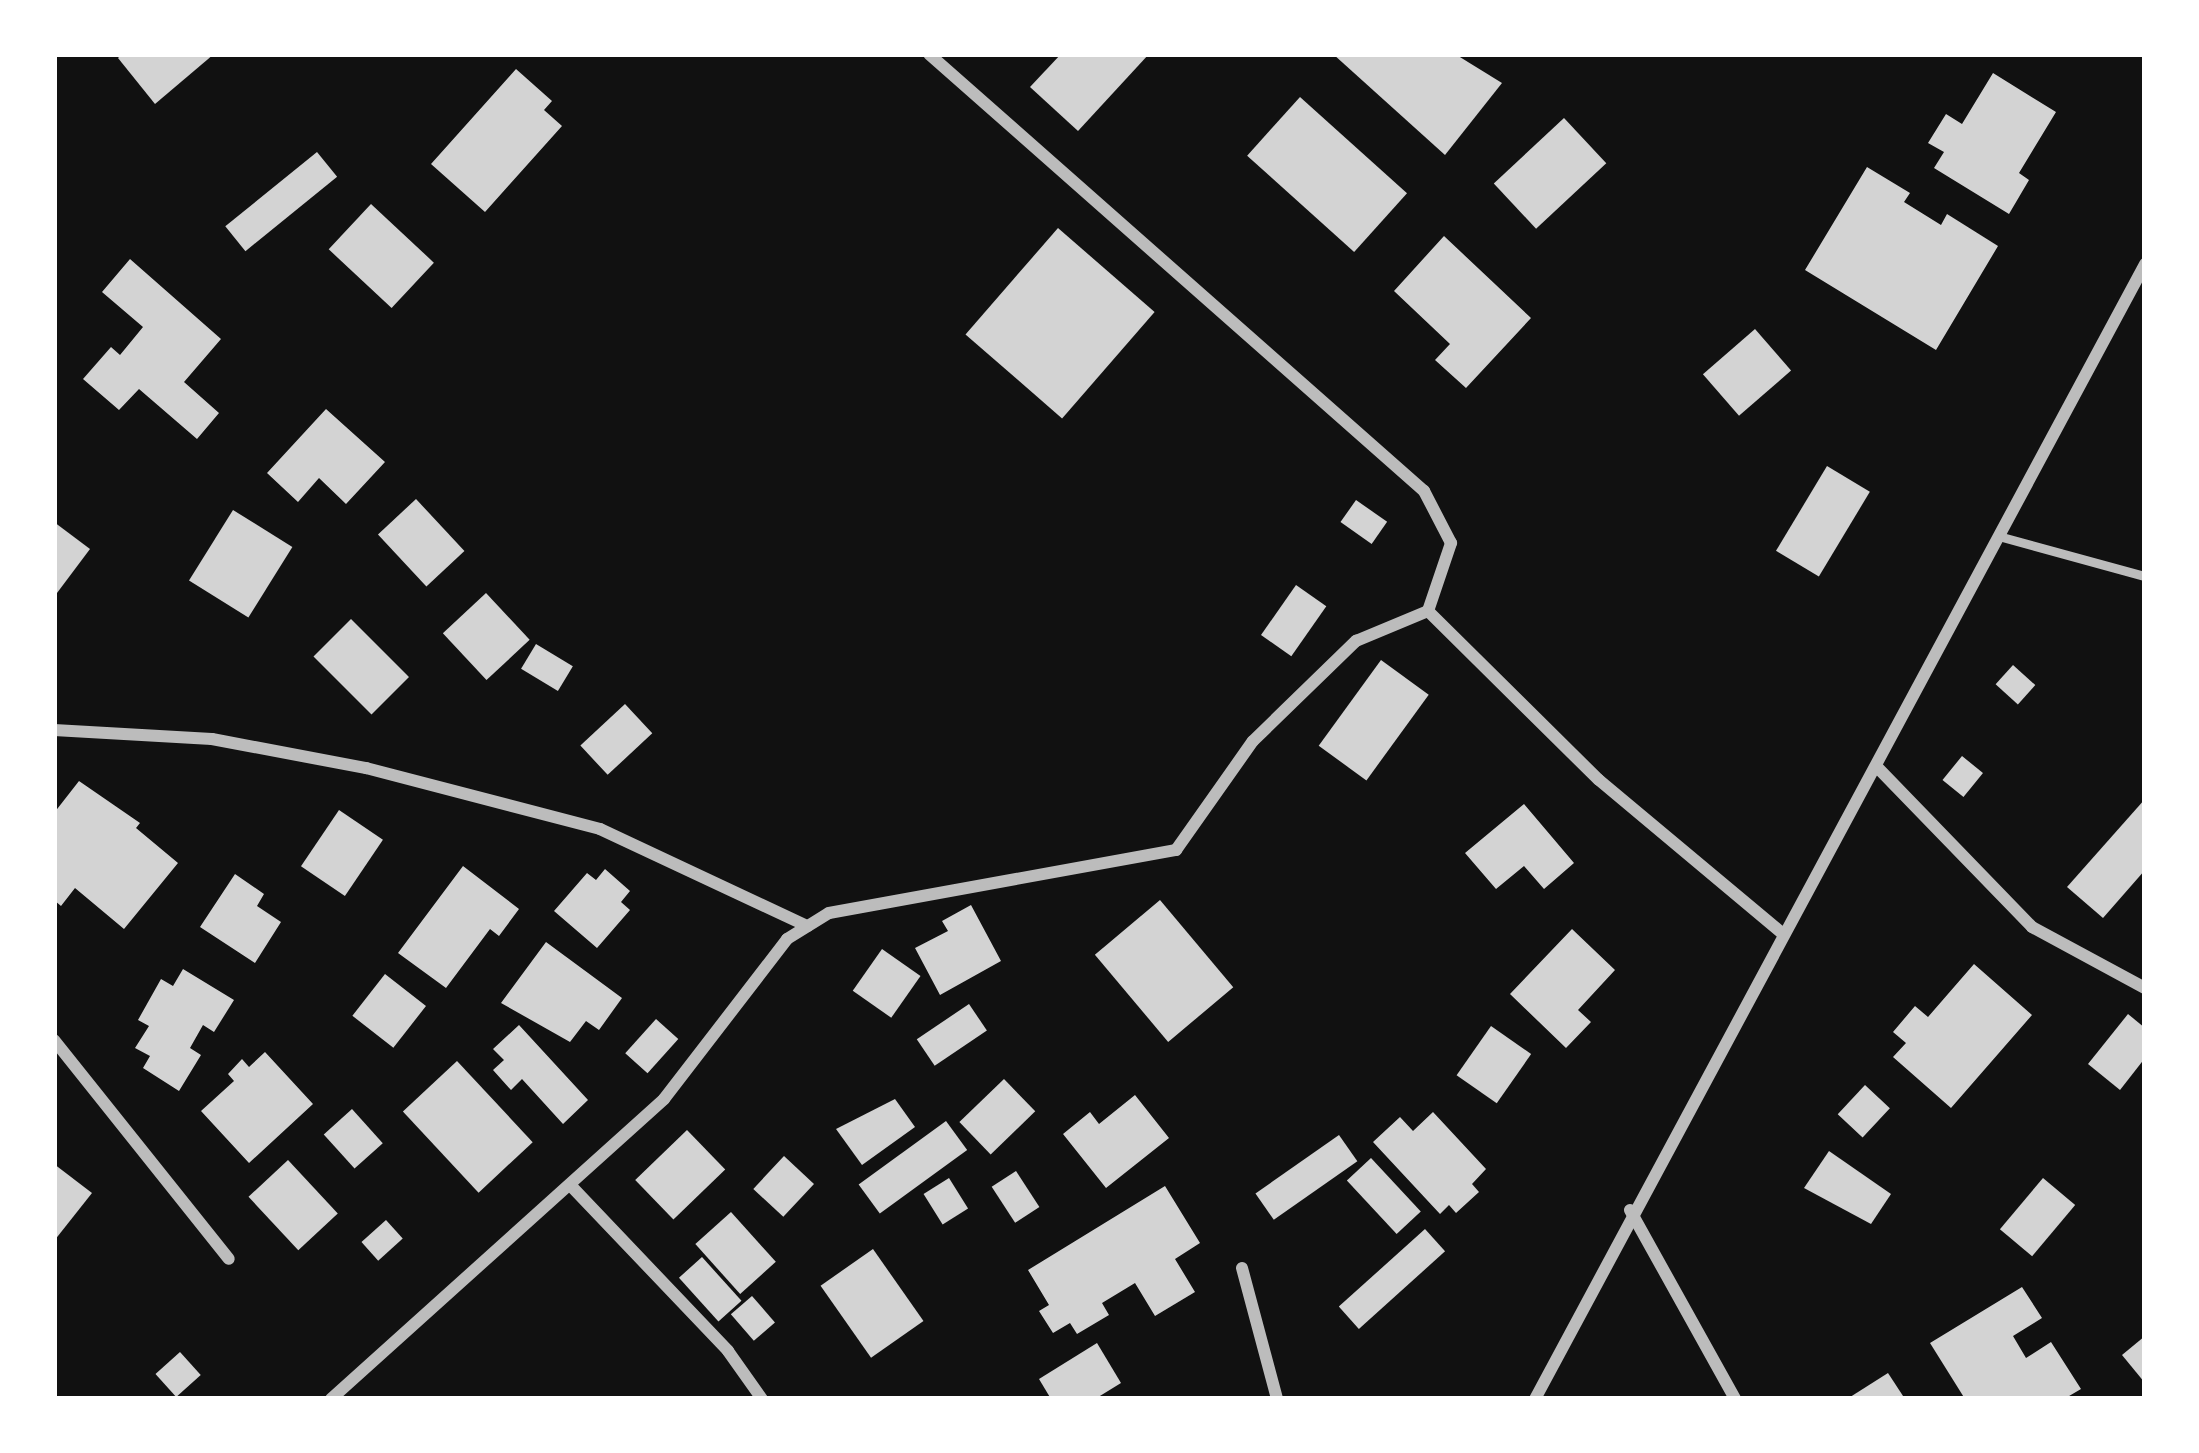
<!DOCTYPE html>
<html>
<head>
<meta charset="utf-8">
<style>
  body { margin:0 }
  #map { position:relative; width:2199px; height:1453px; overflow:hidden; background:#111; font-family:"Times New Roman",serif }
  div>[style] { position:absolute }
  .building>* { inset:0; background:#d3d3d3; transform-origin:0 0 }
  .service>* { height:9px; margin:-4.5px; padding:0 4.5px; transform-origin:4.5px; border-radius:4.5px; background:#bcbcbc }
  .minor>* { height:12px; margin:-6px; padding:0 6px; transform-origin:6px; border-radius:6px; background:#bcbcbc }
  span { translate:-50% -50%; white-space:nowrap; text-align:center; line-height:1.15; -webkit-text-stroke:12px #fff; paint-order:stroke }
  .frame { position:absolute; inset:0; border:57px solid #fff; pointer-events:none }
</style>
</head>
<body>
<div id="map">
  <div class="building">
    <i style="clip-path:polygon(122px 54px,214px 54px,155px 104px,118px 58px)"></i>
    <i style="clip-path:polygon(1061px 54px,1149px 54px,1078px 131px,1030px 87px)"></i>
    <i style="clip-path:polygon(1333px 54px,1455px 54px,1502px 83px,1445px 155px)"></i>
    <i style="clip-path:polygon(516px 69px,552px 101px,544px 110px,562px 126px,485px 212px,431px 164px)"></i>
    <i style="clip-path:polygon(1993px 73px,2056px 112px,2019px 173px,2029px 180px,2009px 214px,1934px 168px,1944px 152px,1928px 143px,1946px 114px,1962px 124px)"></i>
    <i style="left:1300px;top:97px;width:144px;height:79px;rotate:42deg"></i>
    <i style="left:1564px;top:118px;width:62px;height:96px;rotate:47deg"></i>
    <i style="left:317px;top:152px;width:32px;height:118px;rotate:51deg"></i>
    <i style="clip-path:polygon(1867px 167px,1910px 193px,1904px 202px,1941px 225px,1947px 214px,1998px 246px,1936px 350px,1805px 270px)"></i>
    <i style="left:371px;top:204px;width:86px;height:62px;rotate:43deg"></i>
    <i style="left:1058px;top:228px;width:128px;height:141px;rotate:41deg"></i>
    <i style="clip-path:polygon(1444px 236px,1531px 318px,1466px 388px,1435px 360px,1450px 344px,1394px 291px)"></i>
    <i style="clip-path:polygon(130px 259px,221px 339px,184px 382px,219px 413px,197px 439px,139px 389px,119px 410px,83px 379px,111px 347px,120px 355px,143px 327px,102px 292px)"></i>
    <i style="left:1755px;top:329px;width:55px;height:69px;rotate:49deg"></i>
    <i style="clip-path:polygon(326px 409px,385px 462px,346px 504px,319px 478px,298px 502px,267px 473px)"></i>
    <i style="left:1827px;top:466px;width:50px;height:99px;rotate:31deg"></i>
    <i style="left:416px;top:499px;width:71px;height:52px;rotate:47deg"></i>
    <i style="left:1356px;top:500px;width:38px;height:27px;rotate:35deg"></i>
    <i style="left:233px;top:510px;width:70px;height:83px;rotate:32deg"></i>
    <i style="clip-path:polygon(54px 522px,90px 549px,54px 597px)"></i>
    <i style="left:1296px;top:585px;width:37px;height:61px;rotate:35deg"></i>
    <i style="left:486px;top:593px;width:64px;height:59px;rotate:47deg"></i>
    <i style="left:351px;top:619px;width:82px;height:53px;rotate:45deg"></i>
    <i style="left:536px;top:644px;width:43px;height:29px;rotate:31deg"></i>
    <i style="left:1381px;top:660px;width:59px;height:106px;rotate:36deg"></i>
    <i style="left:2013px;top:665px;width:30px;height:26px;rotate:42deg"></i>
    <i style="left:625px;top:704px;width:40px;height:61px;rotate:47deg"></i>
    <i style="left:1962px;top:756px;width:27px;height:31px;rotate:39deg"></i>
    <i style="clip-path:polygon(79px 781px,140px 823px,136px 828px,178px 863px,124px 929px,75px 888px,61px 906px,54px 900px,54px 813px)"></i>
    <i style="clip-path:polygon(2145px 799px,2145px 870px,2103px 918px,2067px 887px)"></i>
    <i style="clip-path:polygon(1524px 804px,1574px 863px,1544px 889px,1524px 866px,1496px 889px,1465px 853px)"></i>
    <i style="left:339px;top:810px;width:53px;height:68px;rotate:34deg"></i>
    <i style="clip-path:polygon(463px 866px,519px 909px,499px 936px,490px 929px,446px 988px,398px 953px)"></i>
    <i style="clip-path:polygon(605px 869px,630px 891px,621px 902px,630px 910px,597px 948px,554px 911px,587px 873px,596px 880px)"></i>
    <i style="clip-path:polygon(235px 874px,264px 894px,257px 906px,281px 922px,255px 963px,200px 927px)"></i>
    <i style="left:1160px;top:900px;width:114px;height:85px;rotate:50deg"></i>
    <i style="clip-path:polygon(971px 905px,1001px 961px,940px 995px,915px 948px,948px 931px,942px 921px)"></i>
    <i style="clip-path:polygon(1572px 929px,1615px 970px,1578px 1010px,1591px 1022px,1566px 1048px,1510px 994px)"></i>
    <i style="clip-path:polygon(546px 942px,622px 998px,599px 1030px,586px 1021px,570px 1042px,501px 1003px)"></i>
    <i style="left:882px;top:949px;width:47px;height:51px;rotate:35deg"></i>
    <i style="clip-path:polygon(1974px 964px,2032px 1015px,1951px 1108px,1893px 1057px,1906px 1043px,1893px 1032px,1915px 1006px,1928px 1017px)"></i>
    <i style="clip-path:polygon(183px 969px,234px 1000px,214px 1032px,203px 1025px,190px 1048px,201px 1055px,179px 1091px,143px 1068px,150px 1056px,135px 1048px,149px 1026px,138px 1020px,161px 979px,173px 986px)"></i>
    <i style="left:385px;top:974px;width:52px;height:53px;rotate:38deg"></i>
    <i style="left:969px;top:1004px;width:32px;height:63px;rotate:56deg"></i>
    <i style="clip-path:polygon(2128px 1014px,2145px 1028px,2145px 1058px,2120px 1090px,2088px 1064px)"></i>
    <i style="left:656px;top:1019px;width:30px;height:46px;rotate:42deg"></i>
    <i style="clip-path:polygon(519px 1025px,588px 1100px,563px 1124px,522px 1079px,511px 1090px,493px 1070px,504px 1060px,493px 1049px)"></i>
    <i style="left:1491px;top:1026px;width:49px;height:60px;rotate:35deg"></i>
    <i style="clip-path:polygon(265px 1052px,313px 1104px,249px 1163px,201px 1111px,234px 1081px,228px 1074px,242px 1059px,249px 1067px)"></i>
    <i style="left:457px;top:1061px;width:111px;height:74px;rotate:47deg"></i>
    <i style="left:1004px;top:1079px;width:45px;height:62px;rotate:46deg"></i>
    <i style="left:1865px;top:1085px;width:34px;height:40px;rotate:43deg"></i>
    <i style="clip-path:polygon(1135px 1095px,1169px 1138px,1106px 1188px,1063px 1134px,1090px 1112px,1099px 1124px)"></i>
    <i style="clip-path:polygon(895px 1099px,915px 1127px,862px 1165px,836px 1129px)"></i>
    <i style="left:352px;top:1109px;width:46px;height:38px;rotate:48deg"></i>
    <i style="clip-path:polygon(1433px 1112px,1486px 1169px,1472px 1184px,1479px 1192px,1456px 1213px,1449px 1205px,1440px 1214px,1373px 1142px,1400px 1117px,1413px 1131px)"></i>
    <i style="left:946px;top:1121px;width:36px;height:108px;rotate:54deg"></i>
    <i style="left:687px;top:1130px;width:55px;height:72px;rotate:46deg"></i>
    <i style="left:1339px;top:1135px;width:32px;height:102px;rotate:55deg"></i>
    <i style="clip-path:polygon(1829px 1151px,1891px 1194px,1871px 1224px,1804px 1188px)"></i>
    <i style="left:784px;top:1156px;width:41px;height:45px;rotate:43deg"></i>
    <i style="left:1371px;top:1158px;width:73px;height:33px;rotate:47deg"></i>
    <i style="left:288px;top:1160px;width:73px;height:54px;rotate:47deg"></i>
    <i style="clip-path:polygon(54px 1164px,92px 1193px,54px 1241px)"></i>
    <i style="left:1016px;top:1171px;width:43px;height:29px;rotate:57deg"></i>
    <i style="left:949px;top:1178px;width:36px;height:30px;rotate:58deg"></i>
    <i style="left:2043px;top:1178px;width:42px;height:67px;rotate:40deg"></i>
    <i style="clip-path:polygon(1165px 1186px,1200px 1243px,1175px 1259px,1195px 1292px,1155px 1316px,1135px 1283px,1102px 1303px,1109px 1315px,1077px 1334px,1070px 1323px,1053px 1333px,1039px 1311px,1049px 1305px,1028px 1270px)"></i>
    <i style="left:731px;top:1212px;width:67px;height:48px;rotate:48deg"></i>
    <i style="left:386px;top:1220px;width:25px;height:33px;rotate:48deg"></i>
    <i style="left:1425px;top:1229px;width:30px;height:116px;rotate:48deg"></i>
    <i style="left:873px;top:1249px;width:88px;height:64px;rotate:55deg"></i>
    <i style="left:702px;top:1257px;width:59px;height:31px;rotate:48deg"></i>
    <i style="clip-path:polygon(2022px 1287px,2042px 1318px,2013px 1336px,2026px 1358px,2051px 1342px,2081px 1389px,2064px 1399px,1965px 1399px,1930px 1343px)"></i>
    <i style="left:752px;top:1296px;width:35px;height:28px;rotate:49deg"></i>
    <i style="clip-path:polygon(2145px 1336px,2145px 1383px,2122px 1355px)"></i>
    <i style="clip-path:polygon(1097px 1343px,1121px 1383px,1095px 1399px,1051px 1399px,1039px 1379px)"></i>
    <i style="left:180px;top:1352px;width:31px;height:33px;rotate:48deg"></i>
    <i style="clip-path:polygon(1888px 1373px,1905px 1399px,1847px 1399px)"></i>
  </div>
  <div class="service">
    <i style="left:2002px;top:537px;width:148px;rotate:15.3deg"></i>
  </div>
  <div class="minor">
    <i style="left:1428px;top:611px;width:240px;rotate:44.7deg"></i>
    <i style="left:1599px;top:780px;width:237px;rotate:39.9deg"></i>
    <i style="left:54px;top:730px;width:158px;rotate:3.3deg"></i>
    <i style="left:212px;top:739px;width:157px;rotate:10.7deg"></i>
    <i style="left:366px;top:768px;width:242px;rotate:14.6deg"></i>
    <i style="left:600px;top:829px;width:229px;rotate:25.1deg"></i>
    <i style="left:1877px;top:767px;width:223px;rotate:45.9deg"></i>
    <i style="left:2032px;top:927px;width:128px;rotate:28.4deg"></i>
    <i style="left:54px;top:1040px;width:280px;rotate:51.4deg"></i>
    <i style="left:573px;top:1188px;width:225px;rotate:46.4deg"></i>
    <i style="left:728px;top:1351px;width:59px;rotate:54.7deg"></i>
    <i style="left:1630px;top:1210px;width:216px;rotate:60.9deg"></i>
    <i style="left:1242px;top:1268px;width:136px;rotate:75deg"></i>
    <i style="left:331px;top:1399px;width:448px;rotate:-42deg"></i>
    <i style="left:664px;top:1099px;width:202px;rotate:-52.4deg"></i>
    <i style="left:787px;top:939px;width:49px;rotate:-31.8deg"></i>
    <i style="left:829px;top:913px;width:353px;rotate:-10.3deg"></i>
    <i style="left:1176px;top:850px;width:133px;rotate:-54.8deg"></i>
    <i style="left:1253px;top:741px;width:144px;rotate:-44.2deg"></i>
    <i style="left:1356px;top:641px;width:78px;rotate:-22.6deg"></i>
    <i style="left:1428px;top:611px;width:72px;rotate:-71.3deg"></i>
    <i style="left:1451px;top:543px;width:59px;rotate:-117.4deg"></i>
    <i style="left:1424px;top:491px;width:660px;rotate:-138.56deg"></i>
    <i style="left:1535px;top:1399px;width:1289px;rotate:-61.74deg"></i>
  </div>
  <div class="frame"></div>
</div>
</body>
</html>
